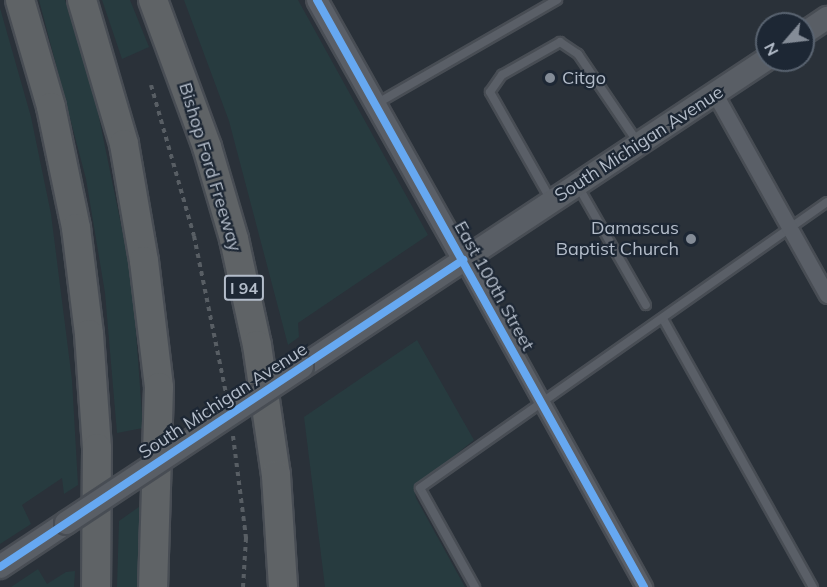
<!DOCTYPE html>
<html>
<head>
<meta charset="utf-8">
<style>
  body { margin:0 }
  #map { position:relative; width:827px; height:587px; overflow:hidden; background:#2a3139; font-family:Mulish,sans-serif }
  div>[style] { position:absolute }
  .green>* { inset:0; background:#273b3f }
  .path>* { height:4px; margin-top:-2px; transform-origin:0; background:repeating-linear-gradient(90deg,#585e64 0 4.5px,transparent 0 9px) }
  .roads { filter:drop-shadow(2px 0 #484d54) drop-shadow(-2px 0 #484d54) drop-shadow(0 2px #484d54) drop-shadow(0 -2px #484d54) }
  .service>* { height:8px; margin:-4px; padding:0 4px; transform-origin:4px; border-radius:4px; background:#5a5f67 }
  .minor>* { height:15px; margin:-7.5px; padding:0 7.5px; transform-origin:7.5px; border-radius:7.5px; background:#5a5f67 }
  .tertiary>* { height:20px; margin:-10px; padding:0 10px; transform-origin:10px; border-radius:10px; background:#5a5f67 }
  .secondary>* { height:22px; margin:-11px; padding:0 11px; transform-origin:11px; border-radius:11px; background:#595e65 }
  .motorway>* { height:28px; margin:-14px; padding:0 14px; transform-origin:14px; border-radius:14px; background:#5f6366 }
  .bridges { filter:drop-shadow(2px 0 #484d54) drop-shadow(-2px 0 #484d54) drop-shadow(0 2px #484d54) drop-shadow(0 -2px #484d54) }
  .secondary-bridge>* { height:22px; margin:-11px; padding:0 11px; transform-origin:11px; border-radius:11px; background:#595e65 }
  .cycleway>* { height:8px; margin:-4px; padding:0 4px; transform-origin:4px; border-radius:4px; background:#66a8f1 }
  .dots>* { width:16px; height:16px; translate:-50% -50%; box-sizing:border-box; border:3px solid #1d2734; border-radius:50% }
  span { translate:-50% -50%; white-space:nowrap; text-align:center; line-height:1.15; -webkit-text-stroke:4.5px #1d2734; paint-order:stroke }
  .shield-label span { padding:2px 4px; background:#1d2734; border:2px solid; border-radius:4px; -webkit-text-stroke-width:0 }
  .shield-label { font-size:16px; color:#b4bdca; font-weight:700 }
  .poi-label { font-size:18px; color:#b4bdca }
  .left { translate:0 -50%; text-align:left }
  .right { translate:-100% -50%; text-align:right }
  .street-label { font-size:18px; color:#b4bdca }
  .north { position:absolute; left:755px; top:12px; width:60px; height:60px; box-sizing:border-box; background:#1d2734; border:2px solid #596370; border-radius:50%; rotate:242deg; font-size:16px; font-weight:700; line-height:24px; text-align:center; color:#b4bdca }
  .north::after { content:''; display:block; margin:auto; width:21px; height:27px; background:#848c97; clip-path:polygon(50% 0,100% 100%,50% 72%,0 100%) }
</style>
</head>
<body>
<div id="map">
  <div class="green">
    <i style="clip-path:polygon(39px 0,65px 0,96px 103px,132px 278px,143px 428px,117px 433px,105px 293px,86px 179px)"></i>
    <i style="clip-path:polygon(102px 0,130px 0,149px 47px,122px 59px)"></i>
    <i style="clip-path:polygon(184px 0,298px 0,428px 235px,298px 323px,299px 337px,288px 345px,229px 121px)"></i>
    <i style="clip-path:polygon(0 8px,31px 117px,51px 214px,72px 380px,78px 485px,64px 494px,62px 478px,22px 505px,31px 524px,0 544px)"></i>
    <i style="clip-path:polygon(417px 340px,474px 440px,414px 488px,416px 498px,465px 587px,325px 587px,304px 417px)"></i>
    <i style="clip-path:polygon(143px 504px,138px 587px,117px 587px,119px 521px)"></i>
    <i style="clip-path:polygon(38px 569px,47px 584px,66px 572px,75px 571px,74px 587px,11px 587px)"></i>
  </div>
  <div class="path">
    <i style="left:151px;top:85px;width:157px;rotate:74.1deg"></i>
    <i style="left:194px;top:236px;width:160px;rotate:78.5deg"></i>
    <i style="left:233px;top:436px;width:103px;rotate:82.7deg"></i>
    <i style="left:246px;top:538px;width:49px;rotate:93.5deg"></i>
  </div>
  <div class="roads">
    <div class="service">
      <i style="left:376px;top:104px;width:209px;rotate:-29.9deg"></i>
      <i style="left:578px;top:186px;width:137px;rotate:60.3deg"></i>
      <i style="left:551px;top:200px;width:124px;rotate:-119.5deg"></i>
      <i style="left:490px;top:92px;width:21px;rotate:-55deg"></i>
      <i style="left:502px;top:75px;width:67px;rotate:-29.6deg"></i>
      <i style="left:560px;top:42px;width:22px;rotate:34deg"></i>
      <i style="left:578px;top:54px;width:105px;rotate:55.9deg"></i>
      <i style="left:663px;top:319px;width:307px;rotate:60.8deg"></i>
      <i style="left:475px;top:587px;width:113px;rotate:-119.1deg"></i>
      <i style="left:420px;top:488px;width:497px;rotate:-35.1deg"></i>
    </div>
    <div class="minor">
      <i style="left:715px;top:94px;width:230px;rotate:60.9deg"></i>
      <i style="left:463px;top:260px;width:374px;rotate:61deg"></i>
    </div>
    <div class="tertiary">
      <i style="left:317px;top:0;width:298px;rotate:60.7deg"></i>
    </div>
    <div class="secondary">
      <i style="left:803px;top:34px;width:29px;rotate:-34deg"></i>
      <i style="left:302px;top:367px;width:558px;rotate:-33.52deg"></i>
      <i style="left:0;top:567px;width:79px;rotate:-33.7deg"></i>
    </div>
    <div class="motorway">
      <i style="left:20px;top:0;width:111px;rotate:73.8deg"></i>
      <i style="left:51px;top:107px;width:124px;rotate:78.3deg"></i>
      <i style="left:76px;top:228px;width:107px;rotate:83deg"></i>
      <i style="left:89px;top:334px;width:114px;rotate:86deg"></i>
      <i style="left:97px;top:448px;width:139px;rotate:90.4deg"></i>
      <i style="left:82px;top:0;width:150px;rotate:73.7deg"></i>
      <i style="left:124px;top:144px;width:119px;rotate:80.3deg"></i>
      <i style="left:144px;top:261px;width:127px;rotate:83.2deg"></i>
      <i style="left:159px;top:387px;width:200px;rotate:91.7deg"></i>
      <i style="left:153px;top:0;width:157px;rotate:69.8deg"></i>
      <i style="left:207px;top:147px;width:96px;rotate:73.6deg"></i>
      <i style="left:234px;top:239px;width:108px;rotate:77.8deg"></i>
      <i style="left:257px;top:345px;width:131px;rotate:81.7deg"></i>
      <i style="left:276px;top:475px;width:112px;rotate:86.4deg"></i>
    </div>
  </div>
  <div class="bridges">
    <div class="secondary-bridge">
      <i style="left:66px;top:523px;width:283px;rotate:-33.5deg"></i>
    </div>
  </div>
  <div class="cycleway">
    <i style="left:317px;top:0;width:672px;rotate:60.88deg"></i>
    <i style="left:0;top:567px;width:556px;rotate:-33.55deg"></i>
  </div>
  <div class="dots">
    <i style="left:550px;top:78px;background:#848c97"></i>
    <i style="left:691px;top:239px;background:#848c97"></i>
  </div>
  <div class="shield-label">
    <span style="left:244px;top:288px">I 94</span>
  </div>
  <div class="poi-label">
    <span class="left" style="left:562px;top:78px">Citgo</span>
    <span class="right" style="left:679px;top:239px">Damascus<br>Baptist Church</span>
  </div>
  <div class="street-label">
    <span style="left:639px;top:144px;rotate:-33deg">South Michigan Avenue</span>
    <span style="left:210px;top:167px;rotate:73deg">Bishop Ford Freeway</span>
    <span style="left:494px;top:286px;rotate:61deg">East 100th Street</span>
    <span style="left:223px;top:401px;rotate:-33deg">South Michigan Avenue</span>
  </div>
  <div class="north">N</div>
</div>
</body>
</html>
